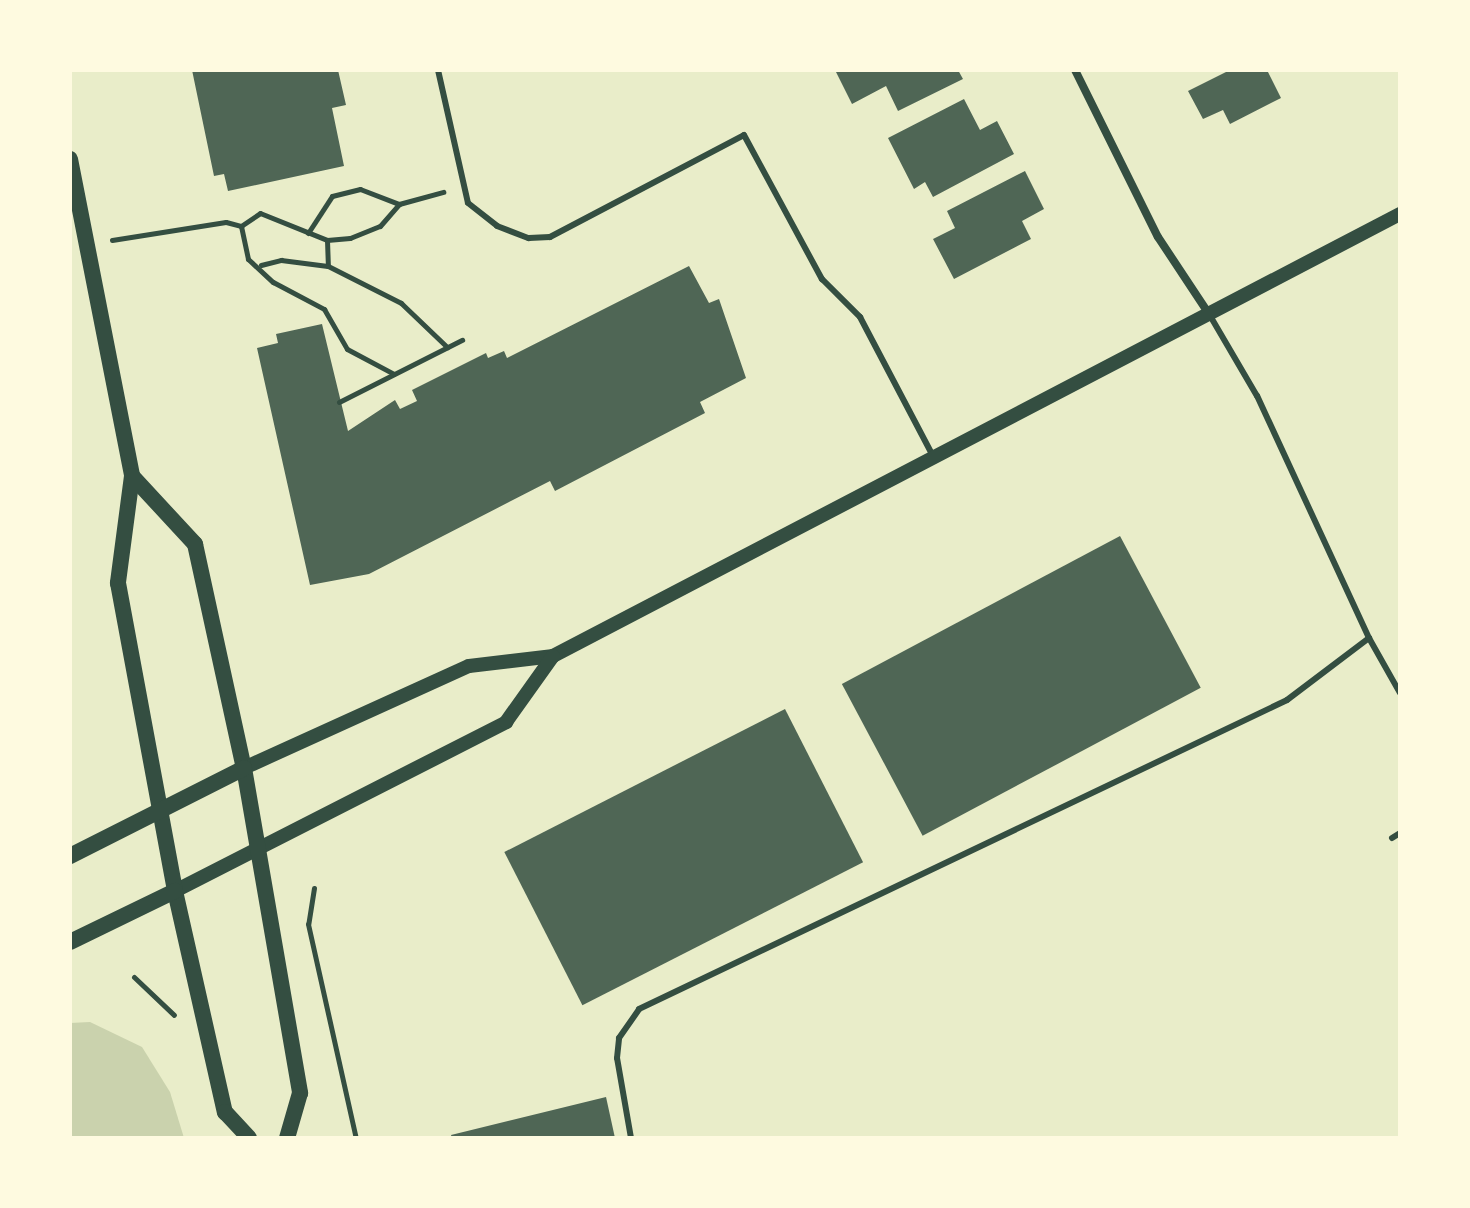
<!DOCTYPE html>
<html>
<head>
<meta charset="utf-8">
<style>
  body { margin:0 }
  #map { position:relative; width:1470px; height:1208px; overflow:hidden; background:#e9edc9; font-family:Jost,sans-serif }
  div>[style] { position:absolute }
  .green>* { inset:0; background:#cad2ad }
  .building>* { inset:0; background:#4f6655; transform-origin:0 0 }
  .path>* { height:5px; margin:-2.5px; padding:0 2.5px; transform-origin:2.5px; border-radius:2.5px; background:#344e41 }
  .service>* { height:6px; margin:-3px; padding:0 3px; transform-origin:3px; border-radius:3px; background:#344e41 }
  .minor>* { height:8px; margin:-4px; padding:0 4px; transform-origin:4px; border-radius:4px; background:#344e41 }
  .tertiary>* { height:14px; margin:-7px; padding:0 7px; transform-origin:7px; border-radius:7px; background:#344e41 }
  .secondary>* { height:16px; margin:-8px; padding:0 8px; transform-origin:8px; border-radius:8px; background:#344e41 }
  span { translate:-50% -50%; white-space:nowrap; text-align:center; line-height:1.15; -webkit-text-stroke:6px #fefae0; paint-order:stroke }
  .frame { position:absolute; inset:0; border:72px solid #fefae0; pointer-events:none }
</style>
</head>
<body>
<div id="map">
  <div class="green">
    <i style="clip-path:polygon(90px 1022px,142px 1047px,170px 1092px,184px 1138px,70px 1138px,70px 1023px)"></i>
  </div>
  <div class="building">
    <i style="clip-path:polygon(192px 70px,338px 70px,346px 105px,332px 108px,344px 166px,228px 191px,224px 174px,214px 176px)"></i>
    <i style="clip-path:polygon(835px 70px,958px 70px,963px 79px,898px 111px,886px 86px,852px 104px)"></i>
    <i style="clip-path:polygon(1230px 70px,1267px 70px,1281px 98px,1230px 124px,1223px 110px,1203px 119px,1188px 91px)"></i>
    <i style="clip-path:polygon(964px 99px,980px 130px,997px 121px,1014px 154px,933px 197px,925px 182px,914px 189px,888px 138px)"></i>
    <i style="clip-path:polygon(1025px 171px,1044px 209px,1022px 221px,1031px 239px,954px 279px,933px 239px,955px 228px,947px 211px)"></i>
    <i style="clip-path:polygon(689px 266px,709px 303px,719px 299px,746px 378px,700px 402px,705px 413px,555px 491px,550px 481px,369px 574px,310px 585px,257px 348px,278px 343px,276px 334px,322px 324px,348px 431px,395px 400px,400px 409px,417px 401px,412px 390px,486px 353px,488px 358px,504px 351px,507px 358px)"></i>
    <i style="left:1120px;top:536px;width:172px;height:315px;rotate:62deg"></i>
    <i style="left:785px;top:709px;width:172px;height:315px;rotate:63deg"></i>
    <i style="clip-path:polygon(606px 1097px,615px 1138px,452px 1138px,451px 1135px)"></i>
  </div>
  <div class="path">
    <i style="left:241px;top:226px;width:34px;rotate:78deg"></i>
    <i style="left:248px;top:259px;width:34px;rotate:43deg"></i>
    <i style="left:273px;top:282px;width:58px;rotate:27.9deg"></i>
    <i style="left:324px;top:309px;width:46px;rotate:60.1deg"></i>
    <i style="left:347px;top:349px;width:53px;rotate:28deg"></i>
    <i style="left:308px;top:233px;width:44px;rotate:-57deg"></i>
    <i style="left:332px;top:196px;width:29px;rotate:-14deg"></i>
    <i style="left:360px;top:189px;width:42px;rotate:21deg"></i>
    <i style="left:112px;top:240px;width:115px;rotate:-9deg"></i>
    <i style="left:226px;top:222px;width:16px;rotate:15deg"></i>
    <i style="left:241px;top:226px;width:23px;rotate:-34deg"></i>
    <i style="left:260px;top:213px;width:72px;rotate:21.9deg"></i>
    <i style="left:327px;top:240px;width:23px;rotate:-5deg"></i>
    <i style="left:350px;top:238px;width:32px;rotate:-22deg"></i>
    <i style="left:380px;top:226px;width:29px;rotate:-49deg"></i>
    <i style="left:399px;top:204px;width:46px;rotate:-15.3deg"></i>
    <i style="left:327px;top:240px;width:26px;rotate:88deg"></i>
    <i style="left:261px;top:265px;width:21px;rotate:-14deg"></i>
    <i style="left:281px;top:260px;width:47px;rotate:7.3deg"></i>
    <i style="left:328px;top:266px;width:82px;rotate:26.9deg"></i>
    <i style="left:401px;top:303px;width:64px;rotate:43.7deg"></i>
    <i style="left:339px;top:402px;width:138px;rotate:-26.8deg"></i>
    <i style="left:314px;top:888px;width:36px;rotate:99deg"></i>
    <i style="left:308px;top:924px;width:219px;rotate:77.4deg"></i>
    <i style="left:134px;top:977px;width:55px;rotate:43.5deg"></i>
  </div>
  <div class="service">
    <i style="left:438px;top:70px;width:136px;rotate:77.3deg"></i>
    <i style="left:468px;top:203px;width:37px;rotate:38deg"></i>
    <i style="left:497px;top:226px;width:34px;rotate:21deg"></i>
    <i style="left:529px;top:238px;width:21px;rotate:-3deg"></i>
    <i style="left:550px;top:237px;width:219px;rotate:-27.7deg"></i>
    <i style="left:744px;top:135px;width:164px;rotate:61.6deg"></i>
    <i style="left:822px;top:279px;width:54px;rotate:45deg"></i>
    <i style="left:860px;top:317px;width:155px;rotate:62.3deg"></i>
    <i style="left:1369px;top:638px;width:63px;rotate:60.6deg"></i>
    <i style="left:1392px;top:838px;width:9px;rotate:-32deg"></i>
    <i style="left:631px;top:1138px;width:81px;rotate:-99.9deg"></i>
    <i style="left:617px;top:1058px;width:20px;rotate:-84deg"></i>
    <i style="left:619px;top:1038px;width:35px;rotate:-55deg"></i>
    <i style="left:639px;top:1009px;width:718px;rotate:-25.49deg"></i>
    <i style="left:1287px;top:700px;width:103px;rotate:-37.1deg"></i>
    <i style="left:1369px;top:638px;width:267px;rotate:-114.8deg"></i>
    <i style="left:1257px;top:396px;width:95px;rotate:-120.3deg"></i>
  </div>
  <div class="minor">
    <i style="left:1075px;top:70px;width:186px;rotate:63.6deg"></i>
    <i style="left:1158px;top:237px;width:89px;rotate:56.5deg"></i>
  </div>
  <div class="tertiary">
    <i style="left:244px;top:768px;width:247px;rotate:-24.4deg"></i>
    <i style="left:469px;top:666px;width:85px;rotate:-6.8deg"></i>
    <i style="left:553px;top:656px;width:955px;rotate:-27.56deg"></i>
    <i style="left:175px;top:891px;width:372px;rotate:-27deg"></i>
    <i style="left:506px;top:722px;width:81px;rotate:-54.5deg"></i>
  </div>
  <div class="secondary">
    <i style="left:70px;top:159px;width:323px;rotate:78.9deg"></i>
    <i style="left:132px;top:476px;width:108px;rotate:97.5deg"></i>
    <i style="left:118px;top:583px;width:313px;rotate:79.5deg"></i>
    <i style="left:175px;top:891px;width:227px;rotate:77.3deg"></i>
    <i style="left:225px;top:1112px;width:35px;rotate:47deg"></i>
    <i style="left:132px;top:476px;width:93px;rotate:47.2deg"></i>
    <i style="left:195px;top:544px;width:229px;rotate:77.7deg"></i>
    <i style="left:244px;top:768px;width:330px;rotate:80.2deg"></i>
    <i style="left:300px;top:1093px;width:47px;rotate:106.1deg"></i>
    <i style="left:70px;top:856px;width:195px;rotate:-26.8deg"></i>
    <i style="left:70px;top:942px;width:117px;rotate:-25.9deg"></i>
  </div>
  <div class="frame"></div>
</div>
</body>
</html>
